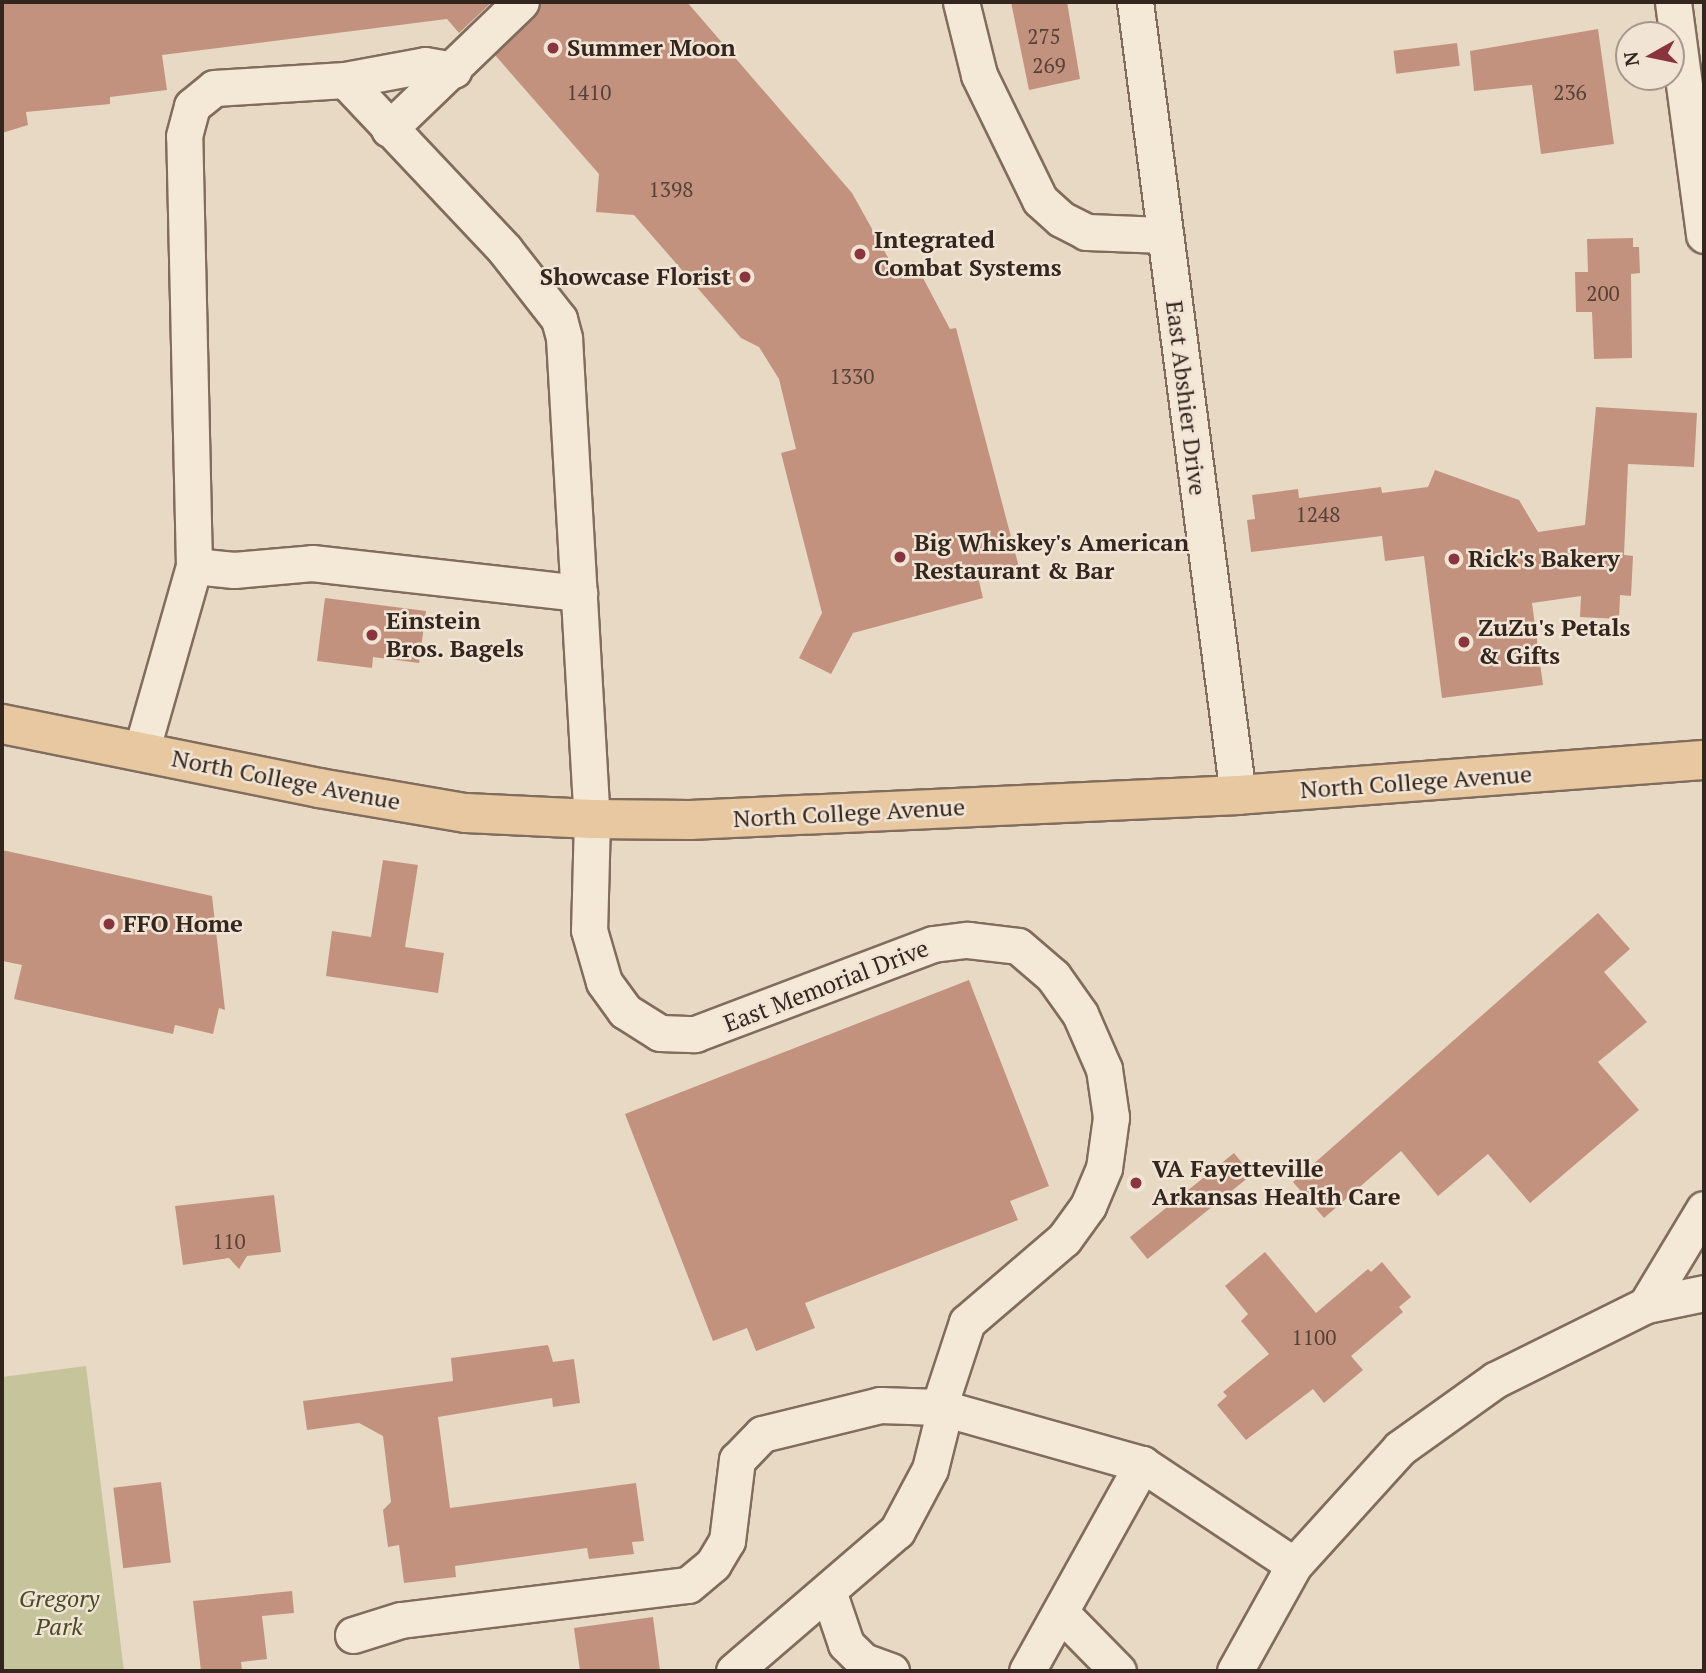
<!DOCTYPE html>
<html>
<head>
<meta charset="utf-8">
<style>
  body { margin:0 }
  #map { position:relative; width:1706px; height:1673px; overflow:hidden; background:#e8d9c5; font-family:"PT Serif",serif }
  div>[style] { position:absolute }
  .green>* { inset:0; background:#c5c49a }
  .building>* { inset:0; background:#c2927f; transform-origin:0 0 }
  .roads { filter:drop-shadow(2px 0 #816c5d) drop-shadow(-2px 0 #816c5d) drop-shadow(0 2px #816c5d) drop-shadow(0 -2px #816c5d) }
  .minor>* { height:35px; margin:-17.5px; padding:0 17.5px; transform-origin:17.5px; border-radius:17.5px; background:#f4e8d7 }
  .major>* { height:38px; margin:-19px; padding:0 19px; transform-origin:19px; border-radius:19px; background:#e7c8a1 }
  .dots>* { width:19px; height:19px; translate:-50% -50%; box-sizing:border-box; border:4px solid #f1e4d4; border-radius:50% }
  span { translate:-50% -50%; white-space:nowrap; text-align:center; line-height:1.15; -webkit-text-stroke:5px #f1e4d4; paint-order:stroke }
  .number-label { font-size:21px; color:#574137 }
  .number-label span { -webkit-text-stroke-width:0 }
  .poi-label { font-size:24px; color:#33261f; font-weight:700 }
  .left { translate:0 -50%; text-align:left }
  .right { translate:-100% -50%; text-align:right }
  .street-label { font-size:24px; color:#33261f }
  .park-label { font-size:24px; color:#484d28; font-style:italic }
  .frame { position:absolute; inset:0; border:4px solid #33261f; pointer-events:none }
  .north { position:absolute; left:1615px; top:21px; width:70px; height:70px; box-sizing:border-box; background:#f1e4d4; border:2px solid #a5988c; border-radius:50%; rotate:261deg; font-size:19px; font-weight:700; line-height:28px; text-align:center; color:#33261f }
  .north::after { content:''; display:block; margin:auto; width:24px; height:32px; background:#883540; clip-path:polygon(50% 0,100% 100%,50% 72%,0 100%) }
</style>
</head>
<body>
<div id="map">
  <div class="green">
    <i style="clip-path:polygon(86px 1366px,124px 1671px,2px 1671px,2px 1377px)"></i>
  </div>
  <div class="building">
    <i style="clip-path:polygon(2px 2px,492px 2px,459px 33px,447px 19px,162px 55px,167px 90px,110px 97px,110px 104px,26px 112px,28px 125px,2px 133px)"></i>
    <i style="clip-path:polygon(541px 2px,687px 2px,852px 193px,895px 270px,914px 261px,950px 329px,956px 328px,1020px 571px,979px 581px,983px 598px,853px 633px,831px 674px,799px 658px,822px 613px,781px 453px,796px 449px,779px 379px,759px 347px,741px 338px,634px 215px,596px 212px,599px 174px,495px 55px,535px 17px)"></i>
    <i style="clip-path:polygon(1011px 2px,1067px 2px,1080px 79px,1029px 90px)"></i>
    <i style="clip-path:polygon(1598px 29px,1614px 144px,1541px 154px,1532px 85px,1474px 91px,1470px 51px)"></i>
    <i style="left:1457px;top:43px;width:23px;height:64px;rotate:83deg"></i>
    <i style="clip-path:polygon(1633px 238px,1633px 247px,1639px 247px,1640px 273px,1631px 274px,1632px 358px,1594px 359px,1592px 312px,1576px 312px,1575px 272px,1588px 272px,1587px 239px)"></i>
    <i style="clip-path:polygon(1596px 407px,1697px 413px,1694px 467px,1628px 464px,1624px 555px,1633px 556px,1631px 596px,1620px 595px,1619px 619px,1580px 617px,1581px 596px,1532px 603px,1543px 685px,1442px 698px,1424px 556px,1385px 561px,1382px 536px,1251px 552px,1247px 520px,1255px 519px,1252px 495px,1298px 489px,1299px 498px,1381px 487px,1382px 493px,1428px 487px,1435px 470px,1519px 500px,1538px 532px,1585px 525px)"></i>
    <i style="clip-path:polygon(325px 598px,426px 611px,419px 663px,373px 657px,372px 668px,317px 661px)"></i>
    <i style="clip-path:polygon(2px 850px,212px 896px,225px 1010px,219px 1008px,213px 1034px,175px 1025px,173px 1034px,14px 999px,22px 965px,3px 961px)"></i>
    <i style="clip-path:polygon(383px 860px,418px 865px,405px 947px,444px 953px,438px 993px,326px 976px,332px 931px,371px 937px)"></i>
    <i style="clip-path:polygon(1598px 913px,1630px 949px,1604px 972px,1647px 1022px,1598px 1062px,1639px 1110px,1530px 1203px,1488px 1154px,1438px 1196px,1401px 1151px,1324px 1218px,1293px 1182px)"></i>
    <i style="clip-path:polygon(969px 980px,1049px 1186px,1010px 1201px,1018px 1220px,805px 1303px,815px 1328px,756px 1351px,747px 1328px,713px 1341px,625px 1114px)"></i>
    <i style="left:1234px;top:1153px;width:28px;height:134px;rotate:51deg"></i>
    <i style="clip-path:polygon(274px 1195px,281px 1252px,247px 1256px,239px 1269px,229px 1258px,183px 1265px,175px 1206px)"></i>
    <i style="clip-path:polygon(1265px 1252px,1316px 1313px,1368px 1269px,1371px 1272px,1382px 1262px,1411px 1297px,1399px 1307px,1403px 1312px,1351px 1356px,1363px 1370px,1324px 1403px,1313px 1389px,1246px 1440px,1217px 1405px,1227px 1396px,1223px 1392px,1269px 1354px,1241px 1321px,1248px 1314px,1225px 1286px)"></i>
    <i style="clip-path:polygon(548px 1345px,553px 1362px,574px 1359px,580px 1403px,553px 1407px,552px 1398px,438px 1417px,450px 1508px,636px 1483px,644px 1541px,632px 1542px,634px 1554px,589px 1559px,587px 1548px,455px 1566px,456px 1577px,404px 1583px,399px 1545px,388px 1547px,383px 1510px,391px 1502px,383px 1436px,359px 1423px,307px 1430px,303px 1401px,453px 1381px,451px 1358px)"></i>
    <i style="left:161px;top:1482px;width:81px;height:48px;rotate:83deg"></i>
    <i style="clip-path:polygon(292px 1591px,294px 1613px,262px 1616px,267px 1659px,241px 1662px,242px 1671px,201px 1671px,193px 1601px)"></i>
    <i style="clip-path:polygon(653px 1617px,660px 1671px,580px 1671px,574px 1628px)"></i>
  </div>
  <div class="roads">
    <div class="minor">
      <i style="left:961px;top:2px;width:75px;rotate:76.1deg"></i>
      <i style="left:979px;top:75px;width:139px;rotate:64deg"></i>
      <i style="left:1040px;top:200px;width:28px;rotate:42deg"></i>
      <i style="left:1061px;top:219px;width:28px;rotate:27deg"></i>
      <i style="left:1086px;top:232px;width:79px;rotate:2.2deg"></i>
      <i style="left:1135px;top:2px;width:800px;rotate:82.6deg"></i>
      <i style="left:1673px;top:2px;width:235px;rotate:82.4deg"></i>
      <i style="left:345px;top:80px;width:233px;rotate:46.7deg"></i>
      <i style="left:505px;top:250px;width:88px;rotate:52deg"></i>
      <i style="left:559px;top:319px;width:20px;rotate:75deg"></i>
      <i style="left:564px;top:338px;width:482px;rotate:86.7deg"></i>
      <i style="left:592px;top:819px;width:111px;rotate:91.5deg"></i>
      <i style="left:589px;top:930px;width:54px;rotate:73.9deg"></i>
      <i style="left:604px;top:982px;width:36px;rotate:54deg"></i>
      <i style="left:625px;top:1011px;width:41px;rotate:32.2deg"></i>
      <i style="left:660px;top:1033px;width:35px;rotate:2deg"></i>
      <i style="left:695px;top:1034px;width:254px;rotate:-20.7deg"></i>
      <i style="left:933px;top:944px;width:35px;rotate:-7deg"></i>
      <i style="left:968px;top:940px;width:50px;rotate:6.8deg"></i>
      <i style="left:1018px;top:946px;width:46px;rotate:40.6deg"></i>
      <i style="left:1053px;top:976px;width:47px;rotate:54.6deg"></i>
      <i style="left:1080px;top:1014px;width:60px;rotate:66.4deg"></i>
      <i style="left:1104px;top:1069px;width:49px;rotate:81.7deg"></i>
      <i style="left:1111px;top:1117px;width:51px;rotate:97.8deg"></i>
      <i style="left:1104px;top:1168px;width:41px;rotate:112.8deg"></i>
      <i style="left:1088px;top:1206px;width:41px;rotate:126deg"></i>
      <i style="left:1064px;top:1239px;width:128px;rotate:139.4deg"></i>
      <i style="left:967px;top:1322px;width:89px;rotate:108.2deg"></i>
      <i style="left:389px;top:129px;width:183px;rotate:-43.9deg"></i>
      <i style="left:194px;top:566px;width:40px;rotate:5.7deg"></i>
      <i style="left:234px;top:570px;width:78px;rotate:-5.1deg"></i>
      <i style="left:312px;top:563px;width:269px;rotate:6.4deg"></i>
      <i style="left:141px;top:752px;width:193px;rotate:-74.1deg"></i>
      <i style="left:194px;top:566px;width:430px;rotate:-91.3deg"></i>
      <i style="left:184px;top:136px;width:31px;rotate:-75deg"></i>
      <i style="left:192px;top:106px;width:28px;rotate:-39deg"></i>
      <i style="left:214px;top:88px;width:131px;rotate:-3.5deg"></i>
      <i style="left:345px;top:80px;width:81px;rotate:-10.6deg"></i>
      <i style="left:425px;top:65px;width:29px;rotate:10deg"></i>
      <i style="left:1646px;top:1305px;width:112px;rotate:-58.9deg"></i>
      <i style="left:828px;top:1591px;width:56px;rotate:71.2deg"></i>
      <i style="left:846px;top:1644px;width:24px;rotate:45deg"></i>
      <i style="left:863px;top:1661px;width:30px;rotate:20deg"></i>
      <i style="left:1061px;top:1613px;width:81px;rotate:45.5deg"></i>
      <i style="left:353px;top:1635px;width:50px;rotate:-17.4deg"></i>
      <i style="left:401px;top:1620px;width:289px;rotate:-7deg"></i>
      <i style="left:688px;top:1585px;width:33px;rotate:-40deg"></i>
      <i style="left:713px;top:1564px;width:27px;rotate:-59deg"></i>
      <i style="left:727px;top:1541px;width:82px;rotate:-83deg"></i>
      <i style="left:737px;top:1460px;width:36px;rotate:-46deg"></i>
      <i style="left:762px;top:1434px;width:122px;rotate:-13.8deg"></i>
      <i style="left:880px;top:1405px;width:59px;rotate:1.9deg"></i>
      <i style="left:939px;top:1407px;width:211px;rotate:15.7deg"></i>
      <i style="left:1142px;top:1464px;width:182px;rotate:33.6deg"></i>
      <i style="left:734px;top:1671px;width:215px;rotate:-40.7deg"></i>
      <i style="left:897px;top:1531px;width:70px;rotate:-62deg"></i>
      <i style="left:930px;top:1469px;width:62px;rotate:-76deg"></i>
      <i style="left:1027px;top:1671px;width:237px;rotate:-60.9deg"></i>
      <i style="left:1235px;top:1671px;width:121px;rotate:-60.9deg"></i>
      <i style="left:1294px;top:1565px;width:158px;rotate:-47.8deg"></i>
      <i style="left:1400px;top:1448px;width:117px;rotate:-35.6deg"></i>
      <i style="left:1495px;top:1380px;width:169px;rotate:-26.4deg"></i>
      <i style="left:1646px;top:1305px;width:59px;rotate:-11.7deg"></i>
    </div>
    <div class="major">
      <i style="left:2px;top:724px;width:323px;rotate:11.4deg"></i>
      <i style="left:319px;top:788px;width:149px;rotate:9.7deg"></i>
      <i style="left:466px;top:813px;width:126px;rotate:2.7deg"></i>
      <i style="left:592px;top:819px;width:98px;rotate:0.6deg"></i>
      <i style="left:690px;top:820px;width:549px;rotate:-2.61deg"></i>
      <i style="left:1238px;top:795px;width:467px;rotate:-4.3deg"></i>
    </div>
  </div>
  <div class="dots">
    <i style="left:553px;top:48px;background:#883540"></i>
    <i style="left:860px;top:254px;background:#883540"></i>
    <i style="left:745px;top:277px;background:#883540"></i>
    <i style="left:900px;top:557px;background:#883540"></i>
    <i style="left:1454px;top:559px;background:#883540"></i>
    <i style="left:372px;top:635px;background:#883540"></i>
    <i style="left:1464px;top:642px;background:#883540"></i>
    <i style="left:109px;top:924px;background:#883540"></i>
    <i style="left:1136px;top:1183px;background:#883540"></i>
  </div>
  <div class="number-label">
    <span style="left:1044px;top:36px">275</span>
    <span style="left:1049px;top:65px">269</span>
    <span style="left:589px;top:92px">1410</span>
    <span style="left:1570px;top:92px">236</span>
    <span style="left:671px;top:189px">1398</span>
    <span style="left:1603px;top:293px">200</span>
    <span style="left:852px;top:376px">1330</span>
    <span style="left:1318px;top:514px">1248</span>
    <span style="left:229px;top:1241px">110</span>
    <span style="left:1314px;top:1337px">1100</span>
  </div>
  <div class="poi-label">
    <span class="left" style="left:567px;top:48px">Summer Moon</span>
    <span class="left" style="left:874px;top:254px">Integrated<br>Combat Systems</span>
    <span class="right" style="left:731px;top:277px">Showcase Florist</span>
    <span class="left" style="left:914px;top:557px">Big Whiskey's American<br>Restaurant &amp; Bar</span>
    <span class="left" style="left:1468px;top:559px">Rick's Bakery</span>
    <span class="left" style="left:386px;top:635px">Einstein<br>Bros. Bagels</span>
    <span class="left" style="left:1478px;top:642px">ZuZu's Petals<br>&amp; Gifts</span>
    <span class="left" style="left:123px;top:924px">FFO Home</span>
    <span class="left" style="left:1152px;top:1183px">VA Fayetteville<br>Arkansas Health Care</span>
  </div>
  <div class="street-label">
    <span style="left:1186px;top:398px;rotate:83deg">East Abshier Drive</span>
    <span style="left:286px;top:780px;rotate:11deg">North College Avenue</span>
    <span style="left:1416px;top:782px;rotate:-4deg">North College Avenue</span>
    <span style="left:849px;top:813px;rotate:-3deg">North College Avenue</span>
    <span style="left:826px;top:986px;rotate:-21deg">East Memorial Drive</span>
  </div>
  <div class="park-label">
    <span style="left:59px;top:1613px">Gregory<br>Park</span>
  </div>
  <div class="frame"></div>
  <div class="north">N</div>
</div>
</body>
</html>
